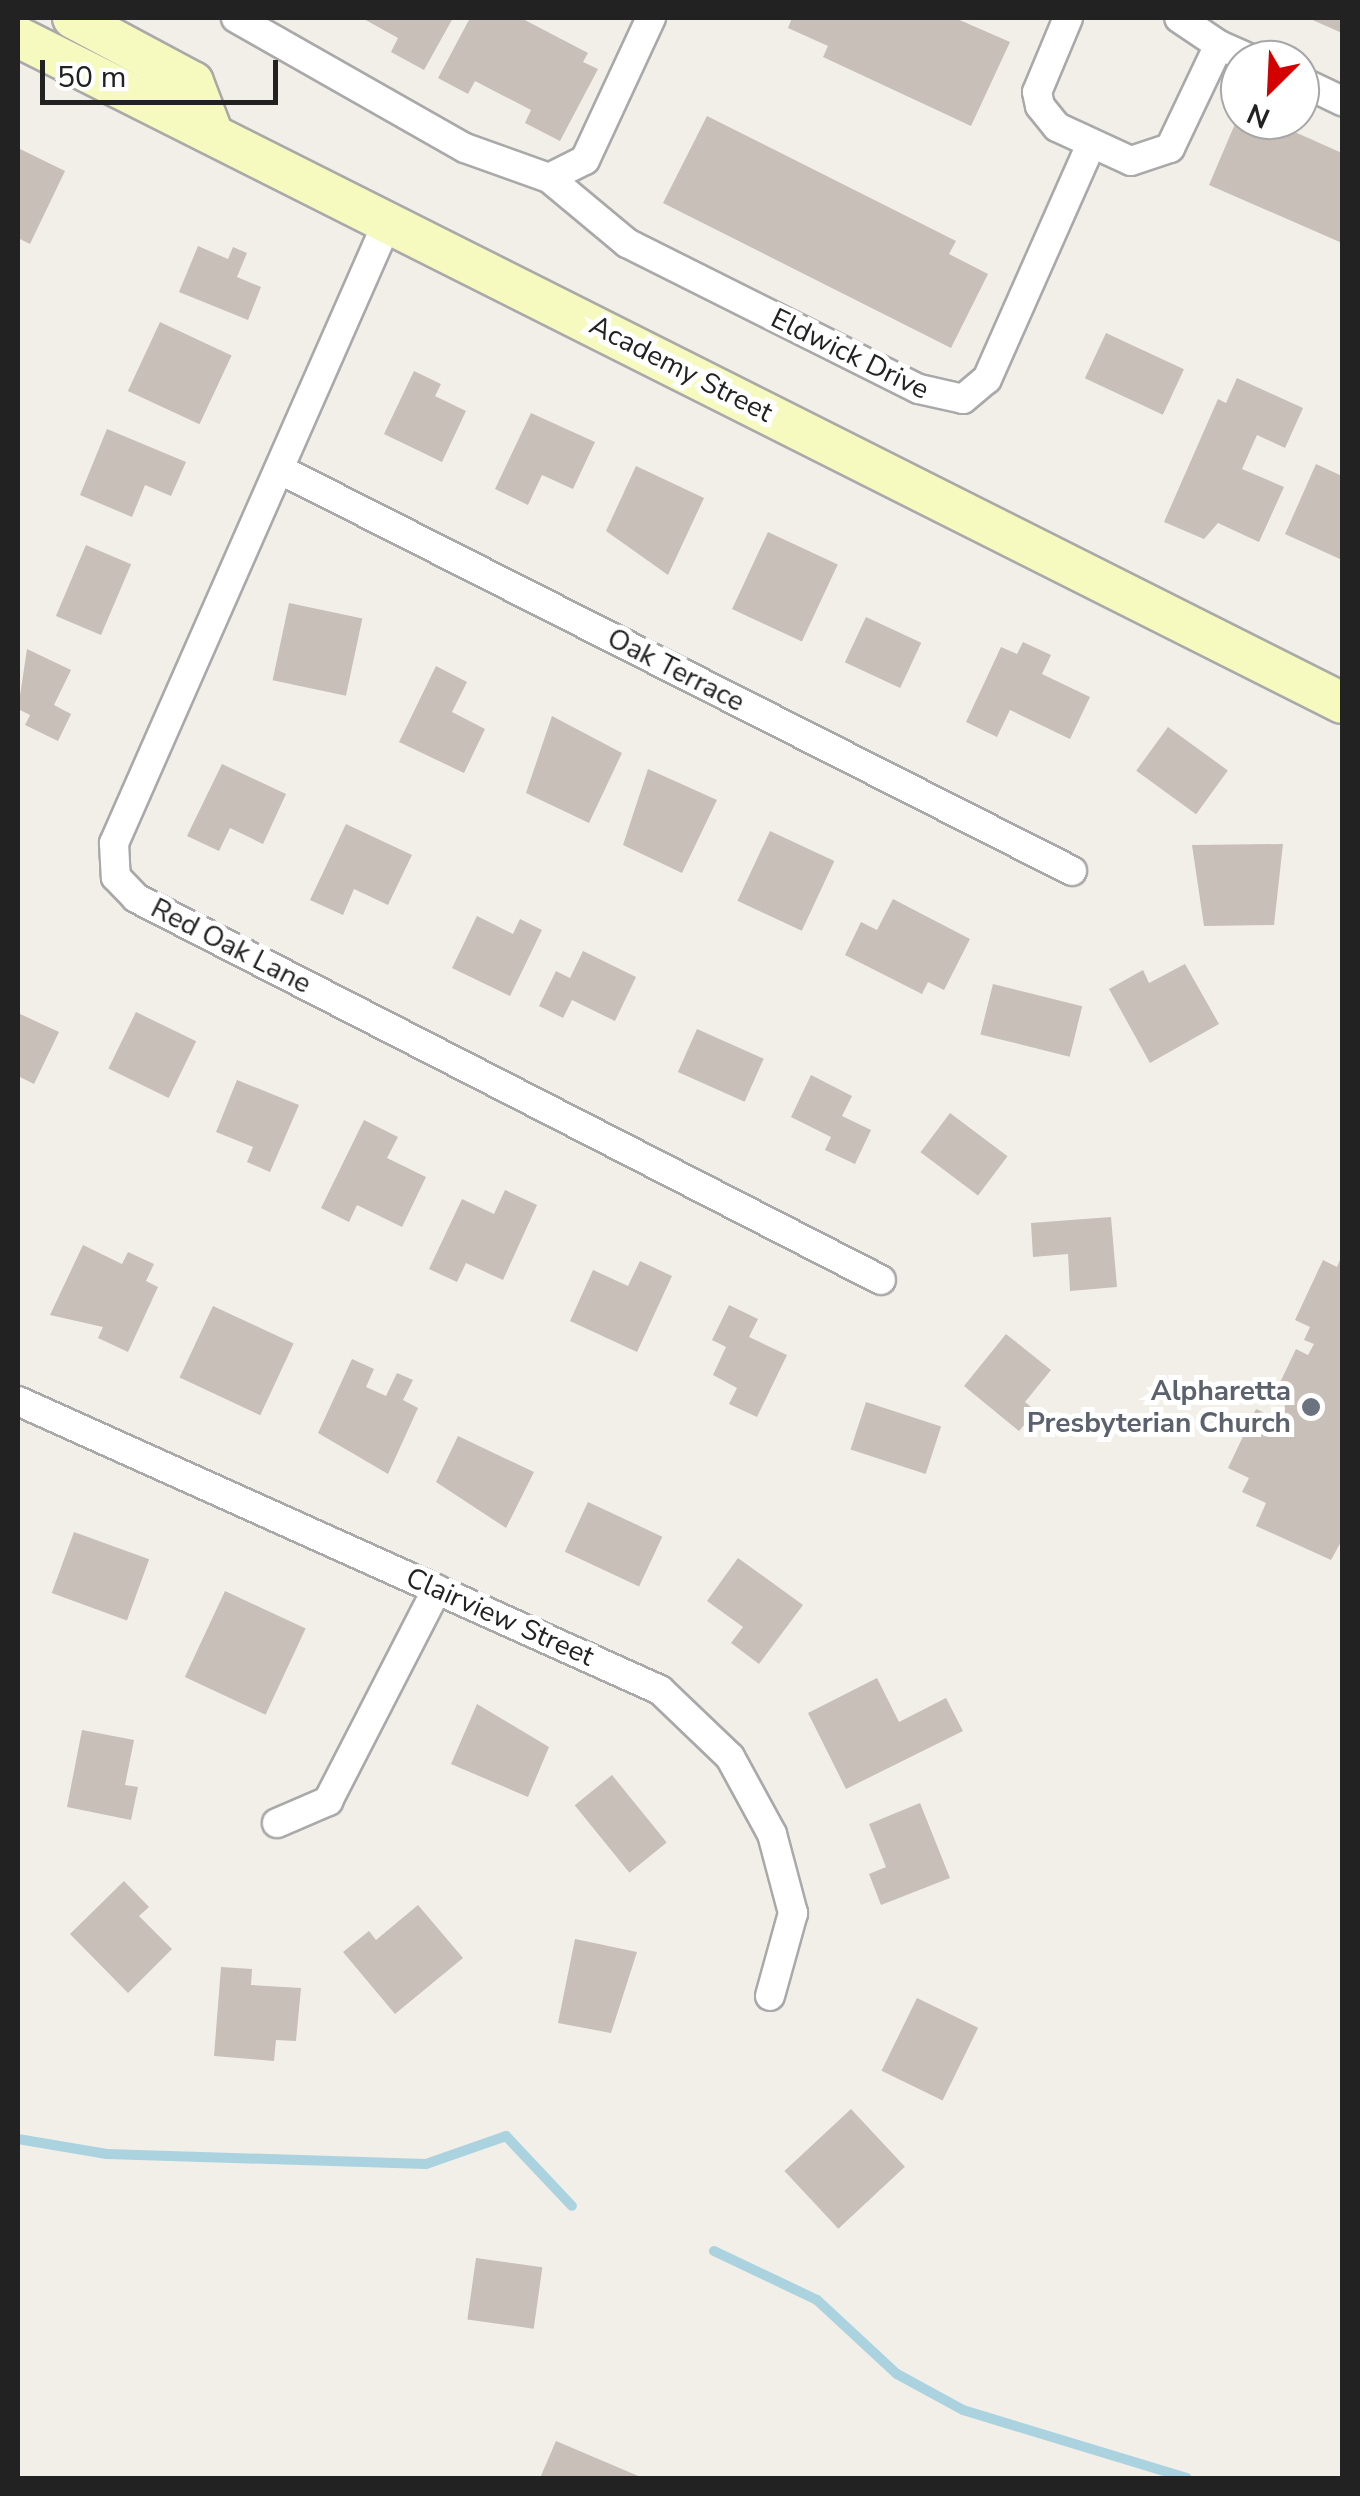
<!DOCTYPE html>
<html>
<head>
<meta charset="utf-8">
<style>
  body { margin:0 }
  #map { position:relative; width:1360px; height:2496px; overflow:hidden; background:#f2efe9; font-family:"Nunito Sans",sans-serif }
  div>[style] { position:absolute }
  .stream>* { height:10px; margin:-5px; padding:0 5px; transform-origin:5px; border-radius:5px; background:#aad3df }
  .building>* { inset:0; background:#c7bfb8; transform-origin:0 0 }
  .roads { filter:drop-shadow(2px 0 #a9a9a9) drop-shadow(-2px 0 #a9a9a9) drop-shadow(0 2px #a9a9a9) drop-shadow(0 -2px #a9a9a9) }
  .street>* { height:28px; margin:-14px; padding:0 14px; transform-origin:14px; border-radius:14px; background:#fff }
  .secondary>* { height:40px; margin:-20px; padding:0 20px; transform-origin:20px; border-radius:20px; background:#f7fabf }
  .dots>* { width:28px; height:28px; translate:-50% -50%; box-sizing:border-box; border:5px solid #fff; border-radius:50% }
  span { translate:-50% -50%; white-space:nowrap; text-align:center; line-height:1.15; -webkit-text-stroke:10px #fff; paint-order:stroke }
  .street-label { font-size:28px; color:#222 }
  .worship-label { font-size:28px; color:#5b616d; font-weight:700 }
  .right { translate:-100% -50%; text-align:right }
  .frame { position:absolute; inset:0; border:20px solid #222; pointer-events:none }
  .north { position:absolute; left:1220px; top:40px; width:100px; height:100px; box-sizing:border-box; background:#fff; border:2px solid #a7a7a7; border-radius:50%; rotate:204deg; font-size:28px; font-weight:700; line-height:40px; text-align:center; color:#222 }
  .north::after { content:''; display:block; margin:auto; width:35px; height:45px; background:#d40000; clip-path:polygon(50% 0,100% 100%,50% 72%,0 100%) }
  .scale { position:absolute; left:40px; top:60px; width:238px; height:45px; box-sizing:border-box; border:5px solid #222; border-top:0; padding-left:12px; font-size:30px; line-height:35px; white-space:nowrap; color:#222; -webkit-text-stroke:8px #fff; paint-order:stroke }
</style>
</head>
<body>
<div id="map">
  <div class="stream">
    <i style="left:18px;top:2139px;width:90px;rotate:9.6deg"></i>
    <i style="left:107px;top:2154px;width:319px;rotate:1.8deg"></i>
    <i style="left:426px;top:2164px;width:85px;rotate:-19.3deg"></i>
    <i style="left:506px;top:2136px;width:96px;rotate:46.7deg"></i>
    <i style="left:714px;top:2251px;width:114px;rotate:25.4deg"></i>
    <i style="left:817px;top:2300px;width:109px;rotate:42.8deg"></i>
    <i style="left:897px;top:2374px;width:75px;rotate:28.6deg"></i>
    <i style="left:963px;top:2410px;width:234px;rotate:16.9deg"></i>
  </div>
  <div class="building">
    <i style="clip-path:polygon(362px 18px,453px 18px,424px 70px,391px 52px,398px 38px)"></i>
    <i style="clip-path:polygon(470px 18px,521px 18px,588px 53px,583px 62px,598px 69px,560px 141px,525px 123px,531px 110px,475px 81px,468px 94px,438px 78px)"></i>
    <i style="clip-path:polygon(792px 18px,955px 18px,1010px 42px,971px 126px,823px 57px,828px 46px,788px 28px)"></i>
    <i style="clip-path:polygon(1308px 18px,1342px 18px,1342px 33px)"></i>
    <i style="clip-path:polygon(1240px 112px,1240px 120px,1268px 120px,1342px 153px,1342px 243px,1209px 185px)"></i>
    <i style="clip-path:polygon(707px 116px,956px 241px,949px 254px,988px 274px,951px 348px,663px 203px)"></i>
    <i style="clip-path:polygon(18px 148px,65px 171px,30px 244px,18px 238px)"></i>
    <i style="clip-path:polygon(198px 246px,228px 259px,233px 247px,247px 253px,237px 277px,261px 287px,248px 320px,179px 292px)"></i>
    <i style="left:160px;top:322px;width:79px;height:76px;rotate:25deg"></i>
    <i style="left:1106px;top:333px;width:86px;height:50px;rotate:25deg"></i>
    <i style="clip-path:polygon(414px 371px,441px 384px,435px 396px,466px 411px,442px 462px,384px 434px)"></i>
    <i style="clip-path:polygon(1237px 378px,1303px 408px,1285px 448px,1257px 435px,1242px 469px,1284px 487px,1259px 542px,1218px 523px,1204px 539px,1164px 522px,1218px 399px,1226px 403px)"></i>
    <i style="clip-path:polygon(531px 413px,595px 442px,573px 489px,542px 475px,528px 505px,495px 489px)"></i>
    <i style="clip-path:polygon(107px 429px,186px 462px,171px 496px,145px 485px,132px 517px,80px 495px)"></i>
    <i style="clip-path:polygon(1316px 464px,1342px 476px,1342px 560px,1285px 534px)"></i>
    <i style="clip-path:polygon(636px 466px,704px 498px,668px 575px,606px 531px)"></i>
    <i style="left:768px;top:532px;width:77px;height:85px;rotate:25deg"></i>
    <i style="left:86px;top:545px;width:49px;height:77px;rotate:23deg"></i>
    <i style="left:289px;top:603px;width:75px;height:79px;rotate:12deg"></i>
    <i style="left:866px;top:617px;width:61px;height:50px;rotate:25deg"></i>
    <i style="clip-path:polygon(1023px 642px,1051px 655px,1042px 674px,1090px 697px,1070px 739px,1010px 710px,997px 737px,966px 722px,1001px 647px,1017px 654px)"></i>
    <i style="clip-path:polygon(27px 649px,71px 670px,54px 705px,71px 714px,58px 741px,25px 725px,30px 715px,18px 709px)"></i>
    <i style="clip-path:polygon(436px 666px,467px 682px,452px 712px,485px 729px,464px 773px,399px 742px)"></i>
    <i style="clip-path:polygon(552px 716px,622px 753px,589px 823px,526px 793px)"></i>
    <i style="left:1168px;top:727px;width:74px;height:54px;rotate:36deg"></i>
    <i style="clip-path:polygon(222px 764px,286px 794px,263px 844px,230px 828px,219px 851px,187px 836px)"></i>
    <i style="clip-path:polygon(648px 769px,717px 800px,682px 873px,623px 845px)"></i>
    <i style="clip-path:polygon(346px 824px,412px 855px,388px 905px,354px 889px,343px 915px,310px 900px)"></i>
    <i style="left:770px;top:831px;width:71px;height:77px;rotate:25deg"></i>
    <i style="clip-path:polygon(1283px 844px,1274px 925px,1204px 926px,1192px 845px)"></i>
    <i style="clip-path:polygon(893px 899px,970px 939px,944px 990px,928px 982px,922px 994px,845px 955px,861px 922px,877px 930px)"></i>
    <i style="clip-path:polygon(477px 916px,513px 934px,520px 919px,542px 930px,510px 996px,452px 968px)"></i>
    <i style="clip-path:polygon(583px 951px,636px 977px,615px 1021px,572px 1000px,563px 1018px,539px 1006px,556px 971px,570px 978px)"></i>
    <i style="clip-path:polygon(1185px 964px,1219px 1024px,1150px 1063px,1109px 989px,1143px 970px,1149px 983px)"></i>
    <i style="left:993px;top:984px;width:92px;height:52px;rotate:14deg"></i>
    <i style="left:136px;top:1012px;width:67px;height:63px;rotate:26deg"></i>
    <i style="clip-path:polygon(18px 1013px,59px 1032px,34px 1084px,18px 1076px)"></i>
    <i style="left:697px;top:1029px;width:73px;height:47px;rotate:24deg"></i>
    <i style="clip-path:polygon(811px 1075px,852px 1096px,842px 1116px,871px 1130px,855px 1164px,825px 1150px,831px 1137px,791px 1117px)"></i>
    <i style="clip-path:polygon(237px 1080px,299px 1105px,270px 1172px,247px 1162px,253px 1147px,216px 1132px)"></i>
    <i style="left:950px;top:1113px;width:72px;height:49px;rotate:37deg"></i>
    <i style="clip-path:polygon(364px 1120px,398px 1137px,387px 1158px,426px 1177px,402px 1227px,357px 1205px,349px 1222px,321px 1208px)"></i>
    <i style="clip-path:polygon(505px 1190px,537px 1205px,503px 1280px,466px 1263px,457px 1282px,429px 1269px,462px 1199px,494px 1214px)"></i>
    <i style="clip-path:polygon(1111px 1217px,1117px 1287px,1070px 1291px,1068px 1254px,1033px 1257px,1031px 1223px)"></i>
    <i style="clip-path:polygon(83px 1245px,122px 1264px,128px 1252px,154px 1264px,146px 1281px,158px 1287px,128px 1352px,98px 1338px,103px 1327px,50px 1315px)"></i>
    <i style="clip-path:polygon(1342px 1255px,1342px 1540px,1331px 1560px,1256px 1526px,1266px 1503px,1242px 1492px,1249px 1478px,1228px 1468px,1256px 1409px,1274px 1417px,1285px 1406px,1289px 1397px,1276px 1391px,1296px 1349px,1308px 1355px,1314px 1344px,1304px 1340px,1310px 1327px,1295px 1320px,1323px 1260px,1337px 1267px)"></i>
    <i style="clip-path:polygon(640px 1261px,672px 1276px,637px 1352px,570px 1321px,593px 1270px,628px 1286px)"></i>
    <i style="clip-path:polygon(729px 1305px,758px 1319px,749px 1337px,787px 1355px,757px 1417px,729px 1404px,737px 1388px,713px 1375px,726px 1347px,712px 1340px)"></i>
    <i style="left:213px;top:1306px;width:89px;height:79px;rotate:25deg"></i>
    <i style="clip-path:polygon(1006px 1334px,1051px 1370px,1025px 1402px,1036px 1411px,1019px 1431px,964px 1386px)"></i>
    <i style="clip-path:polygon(352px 1359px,374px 1369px,366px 1387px,386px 1396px,397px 1373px,413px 1380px,403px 1400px,418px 1408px,388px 1474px,318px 1433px)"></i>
    <i style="left:866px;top:1402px;width:79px;height:50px;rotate:18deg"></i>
    <i style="clip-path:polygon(458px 1436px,534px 1472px,506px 1528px,436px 1482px)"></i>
    <i style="left:588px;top:1502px;width:82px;height:55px;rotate:25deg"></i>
    <i style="left:74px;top:1532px;width:80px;height:65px;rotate:20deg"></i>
    <i style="clip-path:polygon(738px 1558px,803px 1605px,759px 1664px,731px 1643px,743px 1627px,707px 1601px)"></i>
    <i style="left:225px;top:1591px;width:89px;height:95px;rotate:25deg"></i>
    <i style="clip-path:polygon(877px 1678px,899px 1722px,946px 1698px,963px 1731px,846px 1789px,808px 1713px)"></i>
    <i style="clip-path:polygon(477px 1704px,549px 1747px,528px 1797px,451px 1764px)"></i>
    <i style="clip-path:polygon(82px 1730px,134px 1740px,125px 1785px,138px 1787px,131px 1820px,67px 1807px)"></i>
    <i style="left:612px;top:1775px;width:87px;height:48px;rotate:51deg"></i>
    <i style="clip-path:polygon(920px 1803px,950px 1878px,881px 1905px,869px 1874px,886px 1867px,869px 1824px)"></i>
    <i style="clip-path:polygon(124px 1881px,149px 1907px,139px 1916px,172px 1949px,128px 1993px,70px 1934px)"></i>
    <i style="clip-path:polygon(418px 1905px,463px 1958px,395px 2014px,343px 1952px,369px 1931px,376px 1940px)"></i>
    <i style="clip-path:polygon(575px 1939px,637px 1952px,611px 2033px,558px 2023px)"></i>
    <i style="clip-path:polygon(221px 1967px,252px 1969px,251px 1985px,301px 1988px,296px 2041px,276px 2040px,274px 2061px,214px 2056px)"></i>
    <i style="left:917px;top:1998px;width:68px;height:81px;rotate:26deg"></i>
    <i style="left:851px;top:2109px;width:79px;height:91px;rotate:47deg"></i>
    <i style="left:476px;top:2258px;width:67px;height:62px;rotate:8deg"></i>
    <i style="clip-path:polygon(556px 2441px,643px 2478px,540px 2478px)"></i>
  </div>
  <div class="roads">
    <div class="street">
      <i style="left:236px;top:18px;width:263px;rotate:29.6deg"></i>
      <i style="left:465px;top:148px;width:89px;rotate:19.7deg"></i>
      <i style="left:549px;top:178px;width:40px;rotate:-26.6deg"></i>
      <i style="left:585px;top:160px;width:157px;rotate:-65.1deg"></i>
      <i style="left:1068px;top:18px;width:80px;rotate:112.7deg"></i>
      <i style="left:1037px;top:92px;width:14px;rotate:78deg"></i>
      <i style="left:1040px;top:106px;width:27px;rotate:51deg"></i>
      <i style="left:1057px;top:127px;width:81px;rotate:24.7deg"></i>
      <i style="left:1131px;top:161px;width:41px;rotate:-18.4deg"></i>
      <i style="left:1170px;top:148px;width:114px;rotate:-64.6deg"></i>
      <i style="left:1219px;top:45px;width:48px;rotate:-146deg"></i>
      <i style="left:1219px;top:45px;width:36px;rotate:24deg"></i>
      <i style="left:1300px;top:81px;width:47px;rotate:25.5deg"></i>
      <i style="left:549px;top:178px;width:102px;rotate:39.8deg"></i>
      <i style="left:627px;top:243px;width:326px;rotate:26.6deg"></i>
      <i style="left:919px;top:389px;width:45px;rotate:12.8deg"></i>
      <i style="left:963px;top:399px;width:31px;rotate:-40deg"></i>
      <i style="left:987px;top:379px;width:257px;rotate:-66.1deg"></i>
      <i style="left:388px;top:221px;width:680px;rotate:113.77deg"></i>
      <i style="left:114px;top:843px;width:34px;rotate:87deg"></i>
      <i style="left:116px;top:877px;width:29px;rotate:46deg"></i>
      <i style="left:136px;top:898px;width:837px;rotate:27.15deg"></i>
      <i style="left:279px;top:469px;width:889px;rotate:26.88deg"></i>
      <i style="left:18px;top:1401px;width:704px;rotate:24.24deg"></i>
      <i style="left:660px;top:1690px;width:97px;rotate:43.7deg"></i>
      <i style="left:730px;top:1757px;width:88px;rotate:61.4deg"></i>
      <i style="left:772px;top:1834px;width:82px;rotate:75.1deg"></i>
      <i style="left:793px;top:1913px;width:86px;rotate:105.5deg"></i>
      <i style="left:277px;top:1823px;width:56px;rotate:-23.3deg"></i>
      <i style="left:328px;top:1801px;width:238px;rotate:-62.8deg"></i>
    </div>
    <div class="secondary">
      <i style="left:73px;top:18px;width:136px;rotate:28.1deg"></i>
      <i style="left:193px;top:82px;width:53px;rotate:69.2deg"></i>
      <i style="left:18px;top:37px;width:1482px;rotate:26.7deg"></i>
    </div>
  </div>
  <div class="dots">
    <i style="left:1311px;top:1407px;background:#6b7280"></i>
  </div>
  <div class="street-label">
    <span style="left:850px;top:354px;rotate:26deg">Eldwick Drive</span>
    <span style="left:681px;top:369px;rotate:27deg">Academy Street</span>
    <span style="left:676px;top:670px;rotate:27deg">Oak Terrace</span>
    <span style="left:231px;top:946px;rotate:27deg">Red Oak Lane</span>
    <span style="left:500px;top:1617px;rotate:24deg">Clairview Street</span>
  </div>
  <div class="worship-label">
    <span class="right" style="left:1291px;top:1407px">Alpharetta<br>Presbyterian Church</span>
  </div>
  <div class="frame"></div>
  <div class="north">N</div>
  <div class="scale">50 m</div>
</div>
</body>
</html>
